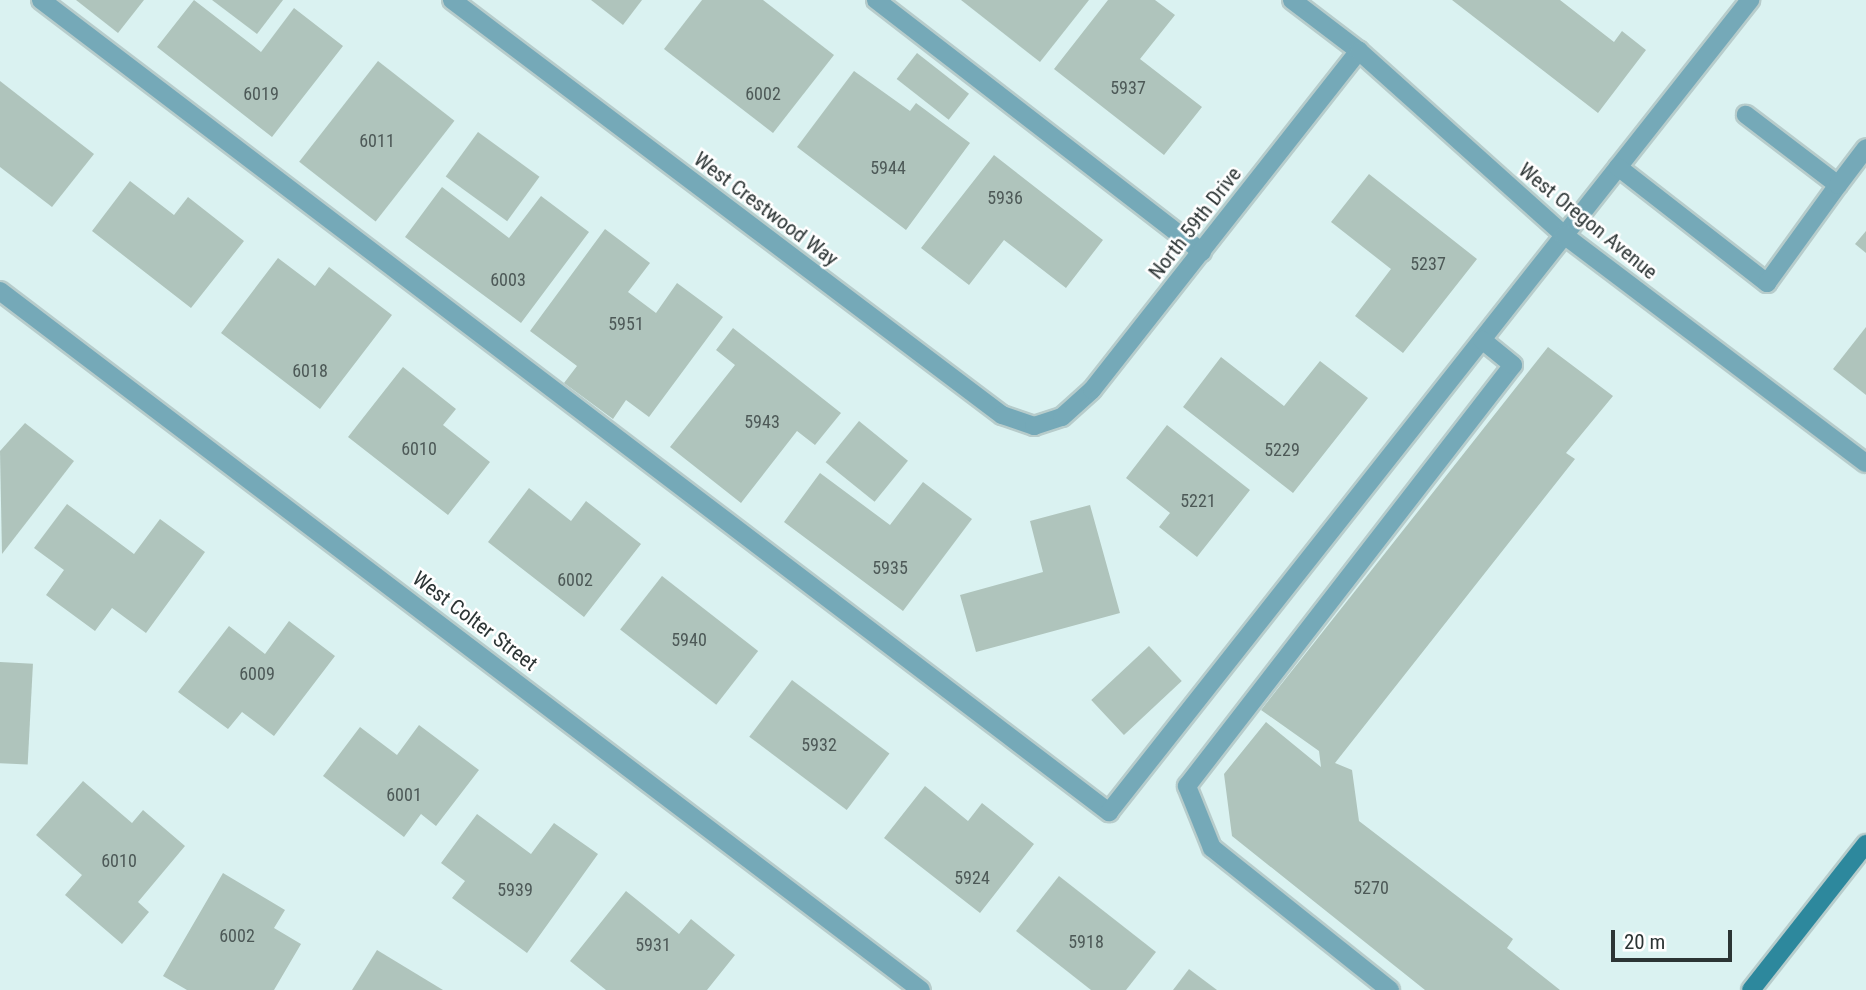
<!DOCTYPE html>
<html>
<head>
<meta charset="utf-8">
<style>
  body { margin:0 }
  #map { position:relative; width:1866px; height:990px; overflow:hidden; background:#daf2f1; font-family:"Roboto Condensed",sans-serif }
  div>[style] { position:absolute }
  .building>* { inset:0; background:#afc4bc; transform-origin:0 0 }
  .roads { filter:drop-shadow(2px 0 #b7cccb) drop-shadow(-2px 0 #b7cccb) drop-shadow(0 2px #b7cccb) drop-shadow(0 -2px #b7cccb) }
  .service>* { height:18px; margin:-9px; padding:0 9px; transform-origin:9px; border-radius:9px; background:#75a9b8 }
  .minor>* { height:18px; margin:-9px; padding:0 9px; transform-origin:9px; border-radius:9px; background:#75a9b8 }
  .secondary>* { height:18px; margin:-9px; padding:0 9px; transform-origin:9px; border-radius:9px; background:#2d889d }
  span { translate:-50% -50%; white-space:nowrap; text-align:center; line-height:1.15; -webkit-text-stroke:5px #fff; paint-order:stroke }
  .number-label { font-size:18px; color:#4d5957 }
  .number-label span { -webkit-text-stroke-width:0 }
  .street-label { font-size:21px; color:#2c3535 }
  .scale { position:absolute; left:1611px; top:930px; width:121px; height:32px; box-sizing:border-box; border:4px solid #2c3535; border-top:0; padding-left:9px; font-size:21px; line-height:24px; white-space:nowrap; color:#2c3535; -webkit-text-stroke:5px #fff; paint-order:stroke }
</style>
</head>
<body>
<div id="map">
  <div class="building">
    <i style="clip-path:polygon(76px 0,144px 0,118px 33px)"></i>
    <i style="clip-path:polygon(194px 0,261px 52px,294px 8px,343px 46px,272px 137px,157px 47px)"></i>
    <i style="clip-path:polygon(212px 0,283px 0,257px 34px)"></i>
    <i style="clip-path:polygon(591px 0,642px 0,623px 25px)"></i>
    <i style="clip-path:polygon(702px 0,763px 0,834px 55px,773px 133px,664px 49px)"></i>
    <i style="clip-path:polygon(961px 0,1089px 0,1040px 62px)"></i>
    <i style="clip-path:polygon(1108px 0,1155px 0,1175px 15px,1140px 59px,1202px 107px,1164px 155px,1054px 69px)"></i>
    <i style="clip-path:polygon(1452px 0,1560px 0,1614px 42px,1622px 31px,1646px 50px,1598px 113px)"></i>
    <i style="left:917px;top:53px;width:66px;height:33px;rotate:38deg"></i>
    <i style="left:378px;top:61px;width:97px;height:128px;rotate:38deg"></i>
    <i style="clip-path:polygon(854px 71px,910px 111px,916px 103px,970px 143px,906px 230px,797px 147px)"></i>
    <i style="clip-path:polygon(0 81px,94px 154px,52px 207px,0 167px)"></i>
    <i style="left:478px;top:132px;width:76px;height:55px;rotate:36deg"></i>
    <i style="clip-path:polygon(994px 155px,1103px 240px,1066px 288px,1004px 240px,969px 285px,921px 248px)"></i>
    <i style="clip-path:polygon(1369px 174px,1477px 259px,1403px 353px,1355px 316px,1391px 269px,1331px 222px)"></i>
    <i style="clip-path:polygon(130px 181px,174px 215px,188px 197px,244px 241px,191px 308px,92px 231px)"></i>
    <i style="clip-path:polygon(442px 187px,509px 238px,541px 196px,589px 232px,521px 323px,405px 237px)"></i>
    <i style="clip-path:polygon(605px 229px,650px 263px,628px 292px,656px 313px,677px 283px,723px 317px,649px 417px,626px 400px,613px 419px,564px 383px,577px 366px,530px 331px)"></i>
    <i style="clip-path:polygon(1866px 231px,1866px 253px,1855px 244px)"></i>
    <i style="clip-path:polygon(278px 258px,315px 286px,329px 267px,392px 315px,320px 409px,221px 333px)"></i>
    <i style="clip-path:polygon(1866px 327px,1866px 395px,1833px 369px)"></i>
    <i style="clip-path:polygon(733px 328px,841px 413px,815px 445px,797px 431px,741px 503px,670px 447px,735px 365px,716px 350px)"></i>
    <i style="clip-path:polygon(1548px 347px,1613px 396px,1566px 453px,1575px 459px,1335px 763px,1352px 770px,1359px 821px,1513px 939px,1507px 948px,1560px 990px,1425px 990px,1232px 836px,1224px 774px,1266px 722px,1321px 767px,1319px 751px,1261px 710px)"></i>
    <i style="clip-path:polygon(1221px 357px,1284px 406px,1320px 361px,1368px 398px,1293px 493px,1183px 407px)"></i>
    <i style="clip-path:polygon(403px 367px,456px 409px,443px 425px,490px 462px,448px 515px,348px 437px)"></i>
    <i style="left:859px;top:421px;width:63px;height:53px;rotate:39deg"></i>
    <i style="clip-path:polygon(25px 423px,74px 461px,2px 554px,0 451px)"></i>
    <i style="clip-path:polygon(1167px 425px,1250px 490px,1197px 557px,1159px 527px,1170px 513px,1126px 478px)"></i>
    <i style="clip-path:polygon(820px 473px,890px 525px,923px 482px,972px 519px,903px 611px,784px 522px)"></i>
    <i style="clip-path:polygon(529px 488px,571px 521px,586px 501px,641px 544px,584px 617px,488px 542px)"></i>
    <i style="clip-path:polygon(67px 504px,134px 554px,160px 519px,205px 552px,146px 633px,112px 608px,95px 631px,46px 595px,64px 570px,34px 548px)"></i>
    <i style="clip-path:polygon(1090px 505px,1120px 613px,976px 652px,960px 595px,1043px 572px,1030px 521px)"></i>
    <i style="left:662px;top:576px;width:122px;height:68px;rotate:38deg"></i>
    <i style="clip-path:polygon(289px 621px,335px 656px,274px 736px,242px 712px,228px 729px,178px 692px,229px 626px,265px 654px)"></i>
    <i style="left:1149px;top:646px;width:48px;height:79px;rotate:47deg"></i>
    <i style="left:0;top:662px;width:33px;height:101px;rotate:3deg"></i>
    <i style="left:792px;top:680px;width:122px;height:71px;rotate:37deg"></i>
    <i style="clip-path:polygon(419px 725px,479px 770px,436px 826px,421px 814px,404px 837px,323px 776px,360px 727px,397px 755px)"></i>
    <i style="clip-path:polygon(83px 781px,132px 823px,143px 810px,185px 846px,138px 902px,149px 912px,122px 944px,65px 895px,82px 875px,36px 835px)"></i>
    <i style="clip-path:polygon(925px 786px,968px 821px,982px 803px,1034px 844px,980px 913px,884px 838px)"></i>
    <i style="clip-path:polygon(477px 814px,531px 854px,554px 823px,598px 854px,527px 953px,452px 898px,465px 881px,441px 863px)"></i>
    <i style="clip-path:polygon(223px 873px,285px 910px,274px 928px,301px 944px,274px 990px,187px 990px,163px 976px)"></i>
    <i style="clip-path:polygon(1059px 876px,1156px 952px,1126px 990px,1091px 990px,1016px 931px)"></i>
    <i style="clip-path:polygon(626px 891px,679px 934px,691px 919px,735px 955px,707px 990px,606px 990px,570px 961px)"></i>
    <i style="clip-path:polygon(377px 950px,443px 990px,352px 990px)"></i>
    <i style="clip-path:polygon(1189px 969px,1217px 990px,1173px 990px)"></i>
  </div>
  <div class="roads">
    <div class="service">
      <i style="left:41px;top:0;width:1342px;rotate:37.25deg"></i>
      <i style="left:1109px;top:812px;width:1035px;rotate:-51.71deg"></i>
      <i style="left:876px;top:0;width:412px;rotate:37.7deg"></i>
      <i style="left:1618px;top:167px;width:189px;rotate:37.9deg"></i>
      <i style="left:1767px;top:283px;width:121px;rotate:-54.1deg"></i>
      <i style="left:1838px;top:185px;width:116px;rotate:-142.7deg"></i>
      <i style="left:1838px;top:185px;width:46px;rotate:-52.9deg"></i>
      <i style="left:1390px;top:990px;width:228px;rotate:-141.4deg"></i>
      <i style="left:1212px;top:848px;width:67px;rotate:-112deg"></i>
      <i style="left:1187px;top:786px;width:532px;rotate:-52.25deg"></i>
      <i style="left:1513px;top:365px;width:40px;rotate:-141deg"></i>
    </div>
    <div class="minor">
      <i style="left:452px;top:0;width:689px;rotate:37.04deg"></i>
      <i style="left:1002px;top:415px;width:34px;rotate:19deg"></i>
      <i style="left:1034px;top:426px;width:29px;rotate:-18deg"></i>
      <i style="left:1062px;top:417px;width:40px;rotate:-42deg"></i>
      <i style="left:1092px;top:390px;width:432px;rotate:-51.8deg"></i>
      <i style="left:1292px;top:0;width:84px;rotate:37.3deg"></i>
      <i style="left:1359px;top:51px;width:275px;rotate:41.9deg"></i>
      <i style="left:1564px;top:235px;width:378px;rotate:37.1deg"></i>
      <i style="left:0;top:291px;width:1156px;rotate:37.2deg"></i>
    </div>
    <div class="secondary">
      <i style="left:1751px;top:990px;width:186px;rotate:-51.8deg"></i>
    </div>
  </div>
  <div class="number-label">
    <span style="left:1128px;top:88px">5937</span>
    <span style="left:261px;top:94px">6019</span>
    <span style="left:763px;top:94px">6002</span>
    <span style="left:377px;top:141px">6011</span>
    <span style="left:888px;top:168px">5944</span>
    <span style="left:1005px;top:198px">5936</span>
    <span style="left:1428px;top:264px">5237</span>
    <span style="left:508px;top:280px">6003</span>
    <span style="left:626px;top:324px">5951</span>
    <span style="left:310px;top:371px">6018</span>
    <span style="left:762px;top:422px">5943</span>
    <span style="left:419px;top:449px">6010</span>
    <span style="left:1282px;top:450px">5229</span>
    <span style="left:1198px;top:501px">5221</span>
    <span style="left:890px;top:568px">5935</span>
    <span style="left:575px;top:580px">6002</span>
    <span style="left:689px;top:640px">5940</span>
    <span style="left:257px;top:674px">6009</span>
    <span style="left:819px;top:745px">5932</span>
    <span style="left:404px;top:795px">6001</span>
    <span style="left:119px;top:861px">6010</span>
    <span style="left:972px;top:878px">5924</span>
    <span style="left:1371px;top:888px">5270</span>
    <span style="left:515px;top:890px">5939</span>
    <span style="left:237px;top:936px">6002</span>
    <span style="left:1086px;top:942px">5918</span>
    <span style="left:653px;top:945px">5931</span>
  </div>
  <div class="street-label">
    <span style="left:766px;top:209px;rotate:37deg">West Crestwood Way</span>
    <span style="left:1588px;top:221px;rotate:39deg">West Oregon Avenue</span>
    <span style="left:1195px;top:223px;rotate:-52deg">North 59th Drive</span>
    <span style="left:475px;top:621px;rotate:37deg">West Colter Street</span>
  </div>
  <div class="scale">20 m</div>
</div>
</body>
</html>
